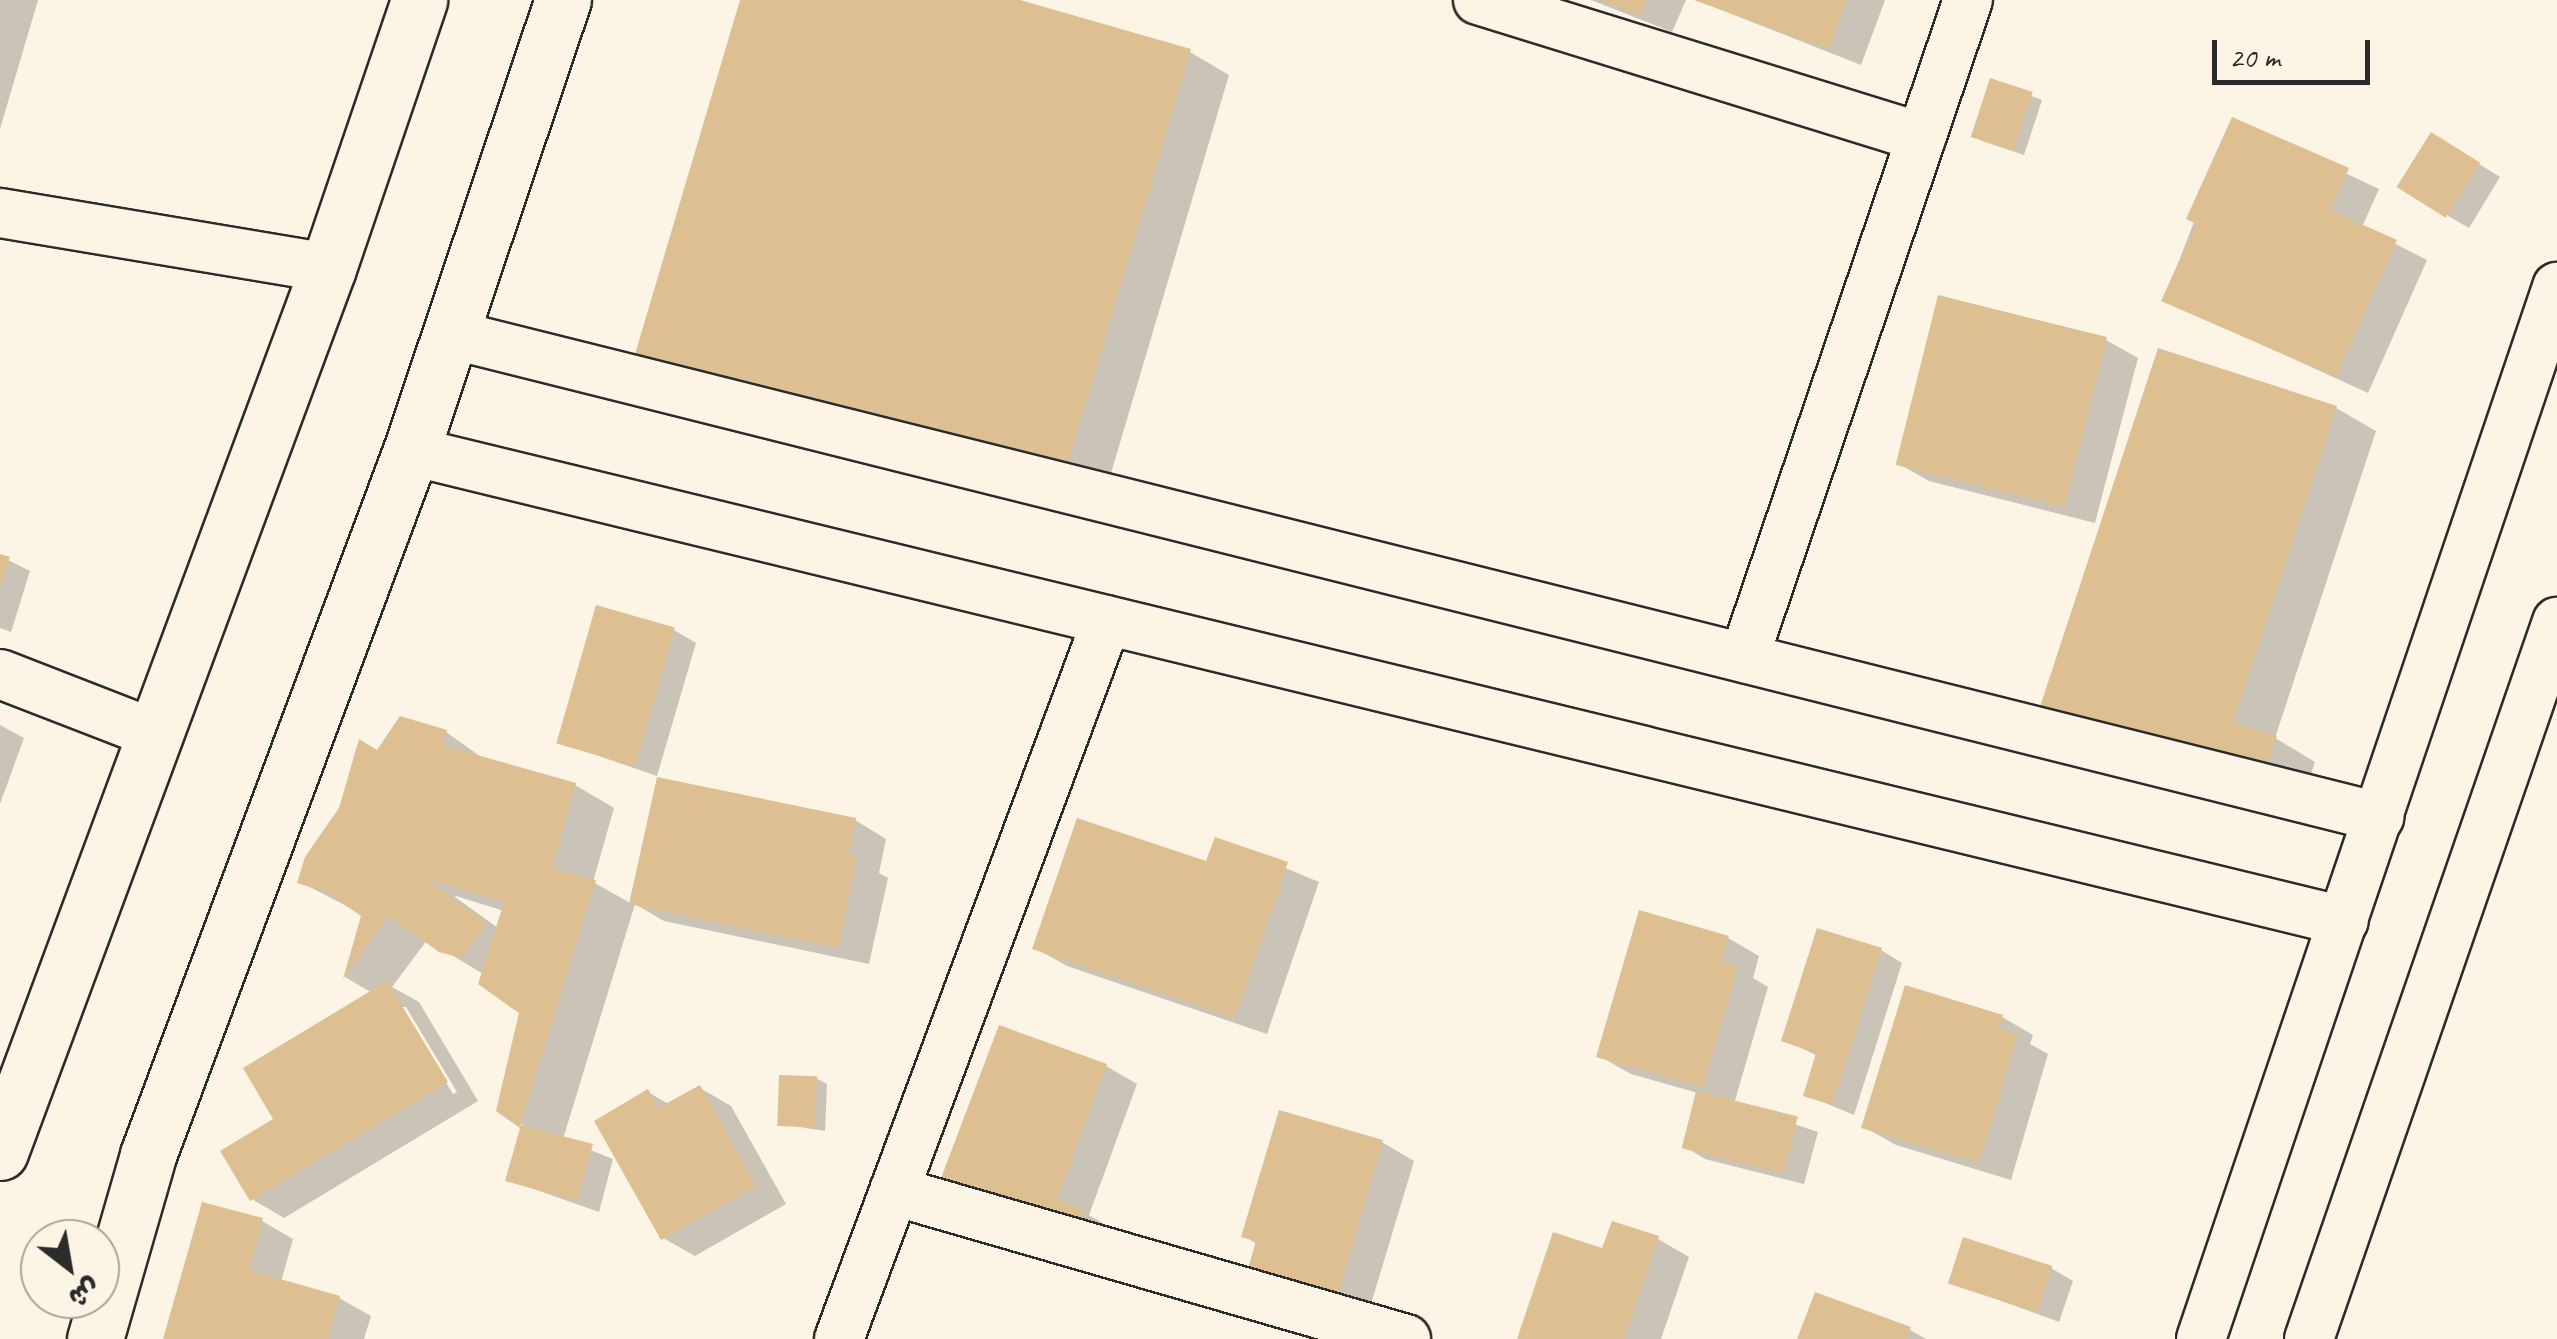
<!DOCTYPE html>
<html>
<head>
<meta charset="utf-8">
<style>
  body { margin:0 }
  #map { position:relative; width:2557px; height:1339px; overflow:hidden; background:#fcf5e5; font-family:Caveat,"Playpen Sans Arabic",sans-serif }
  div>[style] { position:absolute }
  .shadow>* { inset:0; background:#0003 }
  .building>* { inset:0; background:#debf91; transform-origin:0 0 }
  .roads { filter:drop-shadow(2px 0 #2b2b2b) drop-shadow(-2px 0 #2b2b2b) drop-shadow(0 2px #2b2b2b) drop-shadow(0 -2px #2b2b2b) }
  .street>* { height:48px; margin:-24px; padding:0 24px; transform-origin:24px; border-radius:24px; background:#fcf5e5 }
  .secondary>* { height:55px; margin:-27.5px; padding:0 27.5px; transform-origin:27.5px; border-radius:27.5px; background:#fcf5e5 }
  span { translate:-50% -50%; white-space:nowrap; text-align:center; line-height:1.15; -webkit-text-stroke:8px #fcf5e5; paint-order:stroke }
  .north { position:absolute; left:20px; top:1219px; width:100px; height:100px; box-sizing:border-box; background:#fcf5e5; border:2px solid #a8a49b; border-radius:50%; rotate:149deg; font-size:28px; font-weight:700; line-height:40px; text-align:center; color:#2b2b2b }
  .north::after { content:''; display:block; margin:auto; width:35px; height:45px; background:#2b2b2b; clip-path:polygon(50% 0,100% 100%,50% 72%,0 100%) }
  .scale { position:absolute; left:2212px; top:40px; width:158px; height:45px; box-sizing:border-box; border:5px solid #2b2b2b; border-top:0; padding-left:12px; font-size:30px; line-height:35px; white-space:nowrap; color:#2b2b2b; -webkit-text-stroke:8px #fcf5e5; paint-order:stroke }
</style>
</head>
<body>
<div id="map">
  <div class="shadow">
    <i style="clip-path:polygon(0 0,38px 0,0 129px)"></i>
    <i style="clip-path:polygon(743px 0,1011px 0,1190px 52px,1229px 75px,1101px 507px,675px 383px)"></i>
    <i style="clip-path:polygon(1591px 0,1686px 0,1672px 32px)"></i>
    <i style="clip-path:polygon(1696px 0,1885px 0,1861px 65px)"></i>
    <i style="clip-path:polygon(1991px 81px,2042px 100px,2024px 155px,1982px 141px)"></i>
    <i style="clip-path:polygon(2233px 120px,2379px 189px,2362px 227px,2427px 260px,2368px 393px,2164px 300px)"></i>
    <i style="clip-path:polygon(2453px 148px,2500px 177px,2469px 228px,2448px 216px)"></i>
    <i style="clip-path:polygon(2106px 340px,2138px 358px,2095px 523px,1929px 481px,1897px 463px)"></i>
    <i style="clip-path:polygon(2336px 408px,2376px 431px,2275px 738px,2315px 762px,2297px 817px,2077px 747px)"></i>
    <i style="clip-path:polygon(0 556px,30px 571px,11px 632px,0 628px)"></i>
    <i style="clip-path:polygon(674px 630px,696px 643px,657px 776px,558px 742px)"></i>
    <i style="clip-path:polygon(0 725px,24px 738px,0 804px)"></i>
    <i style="clip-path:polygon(evenodd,446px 732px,484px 759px,575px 785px,614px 808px,593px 882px,632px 904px,855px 820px,886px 839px,879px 873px,888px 878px,869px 964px,664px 921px,635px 904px,563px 1139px,613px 1159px,599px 1212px,508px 1180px,523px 1126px,499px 1110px,522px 1012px,483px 974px,427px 940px,392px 987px,419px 1002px,478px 1101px,284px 1218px,252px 1199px,277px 1120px,372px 993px,345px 977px,364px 915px,300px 882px,378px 753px,446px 732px,456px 896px,504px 911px,498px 928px,455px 897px,456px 896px,446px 732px,400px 1007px,406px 1007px,457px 1092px,453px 1094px,400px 1007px)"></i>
    <i style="clip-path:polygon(1217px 840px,1319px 882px,1267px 1034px,1067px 966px,1035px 948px,1208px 864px)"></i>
    <i style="clip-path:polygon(1728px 938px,1759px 956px,1753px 978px,1768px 987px,1734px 1104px,1818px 1132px,1804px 1184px,1705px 1159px,1684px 1146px,1698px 1093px,1631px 1074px,1599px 1056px)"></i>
    <i style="clip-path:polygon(1881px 950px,1902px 963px,1854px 1115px,1806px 1095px,1818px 1056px,1784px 1040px)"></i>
    <i style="clip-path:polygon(2002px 1017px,2033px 1035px,2030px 1044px,2048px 1054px,2011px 1180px,1896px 1145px,1864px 1127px)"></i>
    <i style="clip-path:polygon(1106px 1066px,1137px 1084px,1089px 1215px,1114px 1230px,1102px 1260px,970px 1211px)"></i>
    <i style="clip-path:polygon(816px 1078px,827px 1084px,825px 1131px,780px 1124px)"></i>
    <i style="clip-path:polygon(700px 1088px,731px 1106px,786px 1204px,695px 1256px,663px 1238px,648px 1092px,670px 1105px)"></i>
    <i style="clip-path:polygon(1281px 1113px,1382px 1142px,1414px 1161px,1368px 1314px,1244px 1236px)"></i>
    <i style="clip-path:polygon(262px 1221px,293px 1239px,281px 1282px,339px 1298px,371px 1316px,364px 1339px,166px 1339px)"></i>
    <i style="clip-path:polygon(1658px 1239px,1689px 1257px,1661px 1339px,1519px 1339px,1604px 1251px)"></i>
    <i style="clip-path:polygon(2051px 1268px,2073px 1281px,2059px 1322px,1950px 1282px)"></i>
    <i style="clip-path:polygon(1910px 1330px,1926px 1339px,1800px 1339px)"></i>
  </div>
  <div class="building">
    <i style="clip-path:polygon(740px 0,1020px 0,1191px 49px,1061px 486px,633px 361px)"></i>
    <i style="clip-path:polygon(1600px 0,1647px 0,1640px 16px)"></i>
    <i style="clip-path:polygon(1694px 0,1847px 0,1829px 49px)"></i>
    <i style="left:1990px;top:78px;width:45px;height:62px;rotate:18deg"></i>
    <i style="clip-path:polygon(2232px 117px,2349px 168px,2330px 210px,2397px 240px,2336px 377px,2161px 301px,2196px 224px,2186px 219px)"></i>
    <i style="left:2431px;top:132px;width:58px;height:65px;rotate:32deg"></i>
    <i style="left:1938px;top:295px;width:174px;height:175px;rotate:14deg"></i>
    <i style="clip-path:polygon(2158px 348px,2337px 406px,2233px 722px,2277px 736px,2256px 797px,2034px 725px)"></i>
    <i style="clip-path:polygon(0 554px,10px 557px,1px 584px,0 584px)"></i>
    <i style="left:596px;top:605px;width:82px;height:144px;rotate:16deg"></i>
    <i style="clip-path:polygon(400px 716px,447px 730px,442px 745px,576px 783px,552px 868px,596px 880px,520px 1125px,593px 1144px,577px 1201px,505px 1181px,520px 1128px,496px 1111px,519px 1013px,478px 984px,504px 902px,424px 878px,487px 923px,462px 958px,439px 952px,388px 916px,343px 979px,361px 916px,326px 892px,297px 883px,305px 857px,339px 808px,359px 739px,377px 750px)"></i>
    <i style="clip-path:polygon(657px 777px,856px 818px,848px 855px,857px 857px,838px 948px,629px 904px)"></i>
    <i style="clip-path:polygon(1077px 818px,1206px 861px,1215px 837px,1288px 862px,1235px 1018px,1032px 949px)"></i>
    <i style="clip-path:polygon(1639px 910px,1729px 936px,1721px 962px,1738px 966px,1703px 1087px,1596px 1057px)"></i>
    <i style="clip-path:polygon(1817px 928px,1882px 948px,1832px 1105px,1803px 1096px,1816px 1053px,1781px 1041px)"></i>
    <i style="clip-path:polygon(387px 981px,448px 1082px,250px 1201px,220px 1151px,273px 1119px,243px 1068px)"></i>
    <i style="clip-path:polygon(1905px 985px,2003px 1015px,1999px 1028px,2018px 1034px,1979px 1163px,1861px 1128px)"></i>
    <i style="clip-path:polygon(999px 1025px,1107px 1064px,1057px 1199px,1083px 1209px,1070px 1244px,935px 1194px)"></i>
    <i style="left:779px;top:1075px;width:38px;height:51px;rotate:2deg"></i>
    <i style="clip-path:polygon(700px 1085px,756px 1186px,661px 1240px,594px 1121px,648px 1089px,658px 1108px)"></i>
    <i style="left:1696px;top:1091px;width:105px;height:59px;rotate:14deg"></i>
    <i style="clip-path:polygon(1279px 1110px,1383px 1140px,1337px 1298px,1247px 1272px,1256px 1241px,1241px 1237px)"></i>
    <i style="clip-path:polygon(202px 1202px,263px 1218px,249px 1270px,340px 1296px,328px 1339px,163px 1339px)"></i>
    <i style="clip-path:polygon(1612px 1221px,1659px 1236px,1624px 1339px,1517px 1339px,1553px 1232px,1602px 1248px)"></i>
    <i style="left:1963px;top:1237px;width:94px;height:49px;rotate:18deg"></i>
    <i style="clip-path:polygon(1815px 1292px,1911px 1327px,1906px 1339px,1797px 1339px)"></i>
  </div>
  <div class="roads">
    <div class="street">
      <i style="left:1478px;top:0;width:464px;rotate:17.2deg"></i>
      <i style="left:0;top:213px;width:333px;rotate:9.5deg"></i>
      <i style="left:450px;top:334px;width:1989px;rotate:14.06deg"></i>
      <i style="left:411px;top:451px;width:1989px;rotate:13.67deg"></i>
      <i style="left:1744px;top:658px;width:695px;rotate:-71.2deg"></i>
      <i style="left:0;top:674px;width:166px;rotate:21.2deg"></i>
      <i style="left:894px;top:1191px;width:533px;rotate:16.12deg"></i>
      <i style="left:839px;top:1339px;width:767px;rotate:-69.56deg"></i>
      <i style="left:2201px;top:1339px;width:1111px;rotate:-71.3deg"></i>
      <i style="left:2309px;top:1339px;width:759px;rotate:-70.92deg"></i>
    </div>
    <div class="secondary">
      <i style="left:0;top:1152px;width:943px;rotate:-69.64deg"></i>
      <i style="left:328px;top:268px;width:283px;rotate:-71.2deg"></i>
      <i style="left:95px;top:1339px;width:191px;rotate:-73.9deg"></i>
      <i style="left:148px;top:1155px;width:752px;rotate:-69.52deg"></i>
      <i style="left:411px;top:451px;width:476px;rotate:-71.4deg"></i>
    </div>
  </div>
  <div class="north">ش</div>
  <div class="scale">20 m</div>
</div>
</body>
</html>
